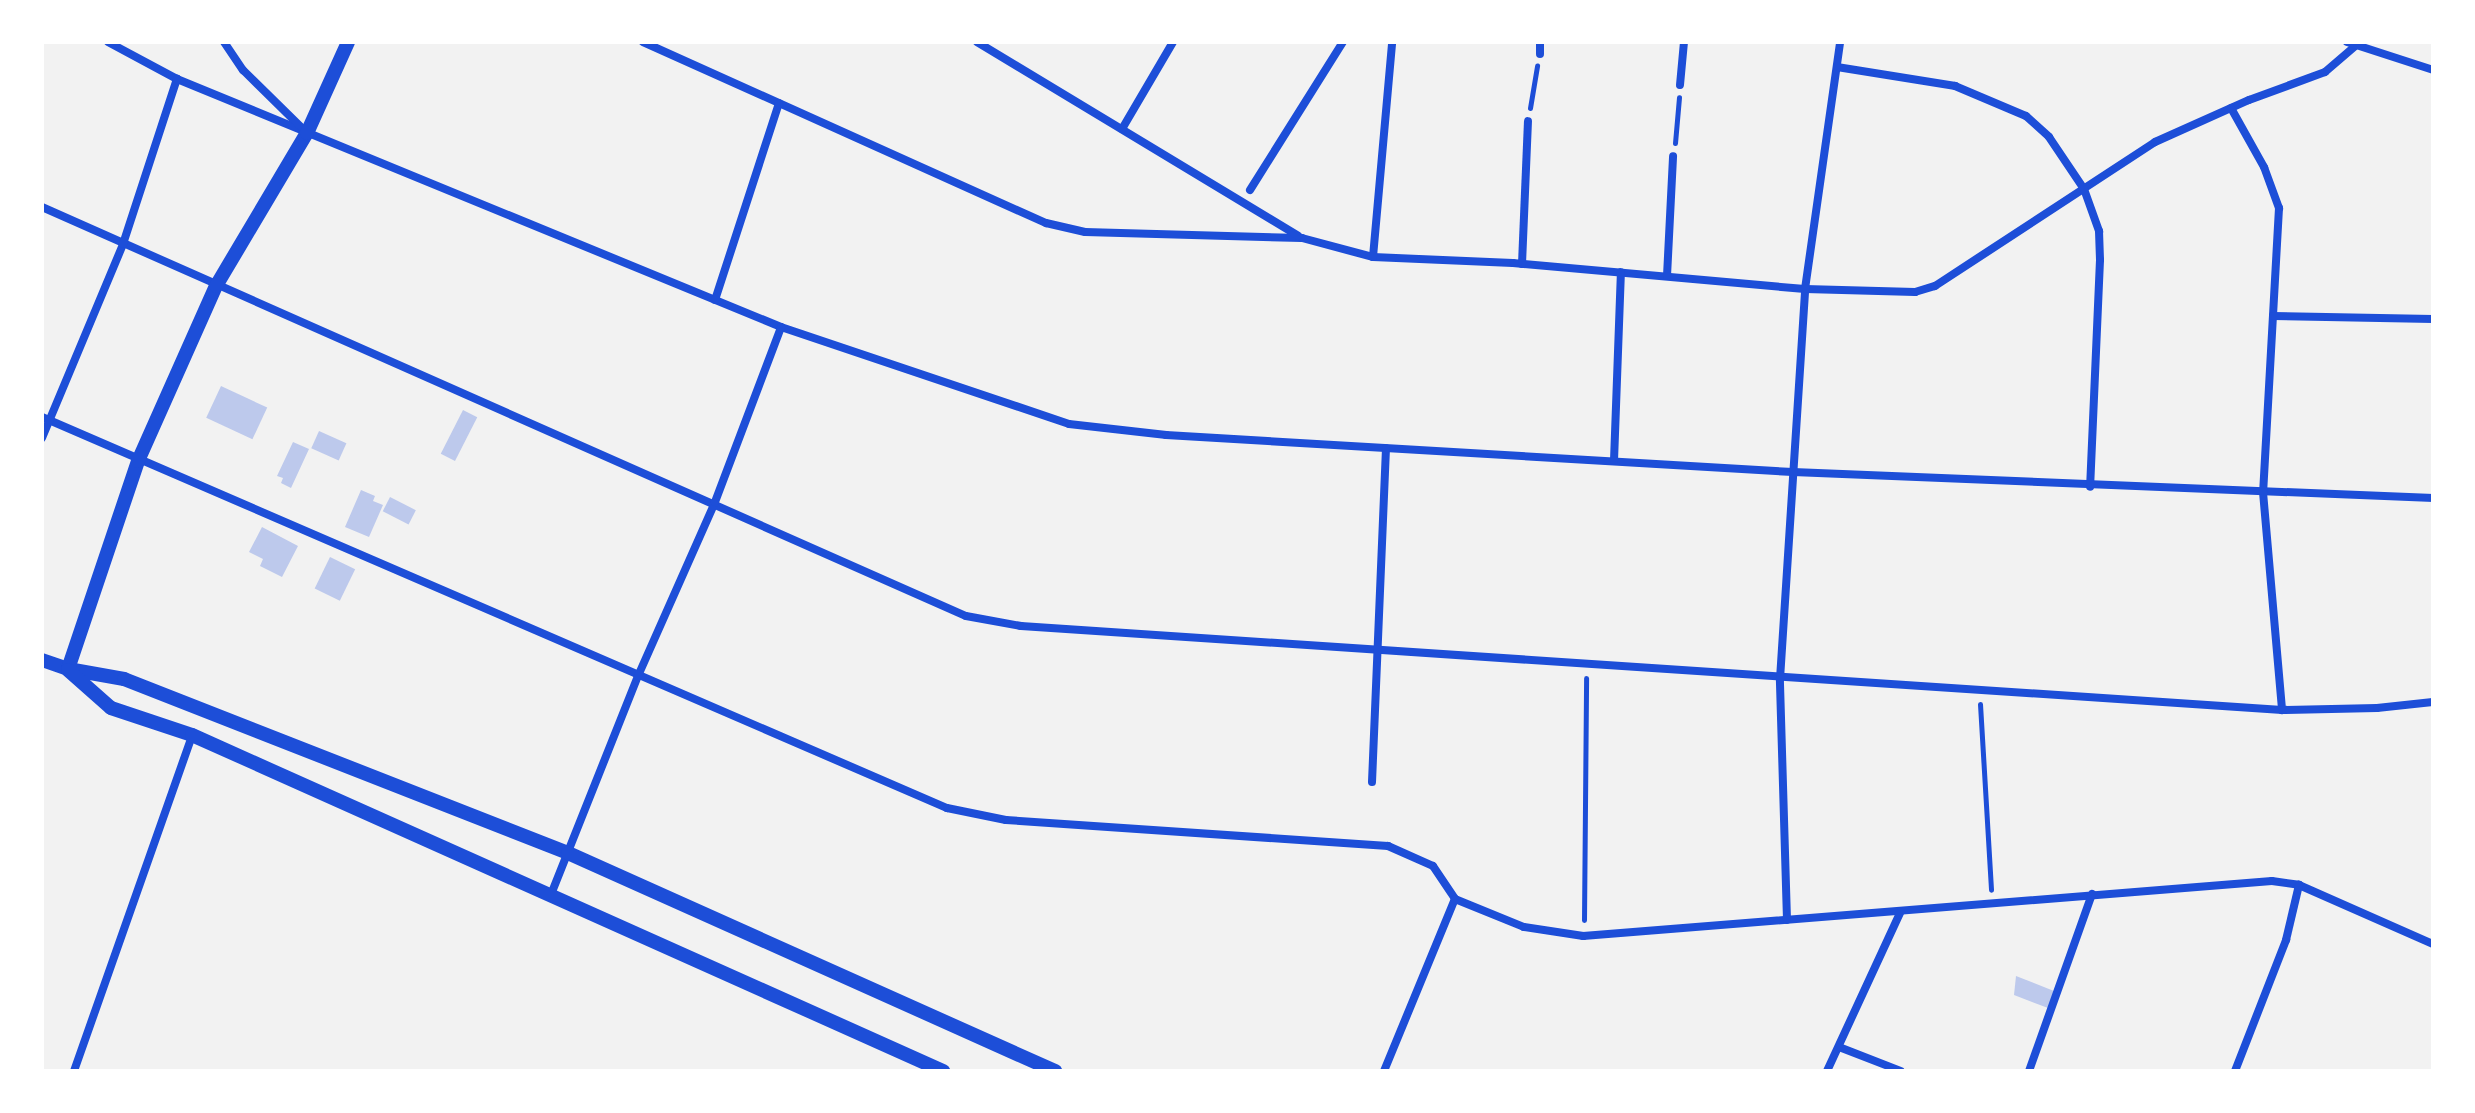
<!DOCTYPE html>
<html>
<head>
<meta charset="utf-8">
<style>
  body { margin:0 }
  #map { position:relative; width:2475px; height:1113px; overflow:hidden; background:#f2f2f2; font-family:Arial,sans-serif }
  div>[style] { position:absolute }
  .building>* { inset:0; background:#bdc9ec; transform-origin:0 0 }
  .path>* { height:5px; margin:-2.5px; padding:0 2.5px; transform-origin:2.5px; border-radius:2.5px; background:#1d4ed8 }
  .minor>* { height:8px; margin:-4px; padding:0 4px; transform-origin:4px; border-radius:4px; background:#1d4ed8 }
  .tertiary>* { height:14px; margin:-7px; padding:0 7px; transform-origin:7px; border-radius:7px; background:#1d4ed8 }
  span { translate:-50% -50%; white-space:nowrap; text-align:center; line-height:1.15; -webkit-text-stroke:7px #fff; paint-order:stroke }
  .frame { position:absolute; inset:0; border:44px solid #fff; pointer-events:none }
</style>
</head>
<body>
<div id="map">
  <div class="building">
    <i style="left:221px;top:386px;width:51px;height:35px;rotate:25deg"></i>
    <i style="left:463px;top:410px;width:16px;height:49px;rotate:27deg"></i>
    <i style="left:319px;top:431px;width:30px;height:19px;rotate:24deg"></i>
    <i style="clip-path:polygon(293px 442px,309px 449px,291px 488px,281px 483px,283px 478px,277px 476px)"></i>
    <i style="clip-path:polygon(361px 490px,375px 496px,373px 501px,383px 505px,369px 537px,345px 527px)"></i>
    <i style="left:390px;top:497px;width:29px;height:16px;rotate:27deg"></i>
    <i style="clip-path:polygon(262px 527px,298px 546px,282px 577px,260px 566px,263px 559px,249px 552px)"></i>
    <i style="left:330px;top:557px;width:28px;height:35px;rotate:26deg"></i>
    <i style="clip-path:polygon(2016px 976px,2054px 991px,2048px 1008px,2014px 995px)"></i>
  </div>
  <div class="path">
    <i style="left:1530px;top:108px;width:43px;rotate:-80.5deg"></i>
    <i style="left:1675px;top:143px;width:46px;rotate:-85deg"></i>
    <i style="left:1980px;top:704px;width:186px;rotate:86.6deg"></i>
    <i style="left:1584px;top:920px;width:242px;rotate:-89.5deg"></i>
  </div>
  <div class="minor">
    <i style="left:108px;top:42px;width:78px;rotate:28.2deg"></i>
    <i style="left:177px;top:79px;width:653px;rotate:22.32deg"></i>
    <i style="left:781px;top:327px;width:304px;rotate:18.6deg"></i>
    <i style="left:1069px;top:424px;width:98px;rotate:6.5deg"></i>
    <i style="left:1166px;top:435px;width:628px;rotate:3.38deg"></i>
    <i style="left:1793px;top:472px;width:641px;rotate:2.33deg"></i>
    <i style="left:224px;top:42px;width:34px;rotate:56deg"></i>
    <i style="left:243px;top:70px;width:86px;rotate:44.5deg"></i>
    <i style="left:643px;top:42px;width:442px;rotate:24.2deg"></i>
    <i style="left:1046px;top:223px;width:40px;rotate:13deg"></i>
    <i style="left:1085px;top:232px;width:217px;rotate:1.6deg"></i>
    <i style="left:1302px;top:238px;width:73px;rotate:15deg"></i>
    <i style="left:1373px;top:257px;width:140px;rotate:2.5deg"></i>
    <i style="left:1513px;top:263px;width:293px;rotate:5.1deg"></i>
    <i style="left:1805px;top:289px;width:110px;rotate:1.6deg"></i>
    <i style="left:1915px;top:292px;width:21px;rotate:-17deg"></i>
    <i style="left:1935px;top:286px;width:263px;rotate:-33.2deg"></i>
    <i style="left:2155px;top:142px;width:103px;rotate:-24.1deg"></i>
    <i style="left:2249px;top:100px;width:81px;rotate:-20.2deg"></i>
    <i style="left:2325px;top:72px;width:46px;rotate:-40.6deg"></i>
    <i style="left:977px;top:42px;width:375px;rotate:31.1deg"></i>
    <i style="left:2347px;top:42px;width:90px;rotate:18deg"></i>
    <i style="left:1540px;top:54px;width:12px;rotate:-90deg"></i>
    <i style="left:1837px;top:67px;width:120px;rotate:9.1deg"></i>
    <i style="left:1955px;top:86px;width:77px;rotate:22.9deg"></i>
    <i style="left:2026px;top:116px;width:31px;rotate:42deg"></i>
    <i style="left:2049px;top:137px;width:63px;rotate:56.1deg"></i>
    <i style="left:2084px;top:189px;width:45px;rotate:70.3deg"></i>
    <i style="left:2099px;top:231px;width:29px;rotate:88deg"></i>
    <i style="left:2100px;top:260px;width:227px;rotate:92.5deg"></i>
    <i style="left:1680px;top:85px;width:43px;rotate:-84.7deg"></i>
    <i style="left:2231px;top:108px;width:68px;rotate:60.8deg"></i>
    <i style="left:2264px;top:167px;width:44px;rotate:69.9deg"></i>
    <i style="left:2279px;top:208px;width:284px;rotate:93.2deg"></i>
    <i style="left:2263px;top:492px;width:219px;rotate:85deg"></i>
    <i style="left:1122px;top:129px;width:101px;rotate:-59.6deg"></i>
    <i style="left:1250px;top:190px;width:175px;rotate:-57.9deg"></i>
    <i style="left:42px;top:207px;width:1010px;rotate:23.88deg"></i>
    <i style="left:966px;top:616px;width:56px;rotate:10.3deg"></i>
    <i style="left:1021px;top:626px;width:1264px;rotate:3.81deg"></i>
    <i style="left:2282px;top:710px;width:95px;rotate:-1.2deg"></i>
    <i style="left:2377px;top:708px;width:56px;rotate:-6.1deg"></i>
    <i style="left:1373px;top:257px;width:216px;rotate:-84.9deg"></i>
    <i style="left:1522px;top:264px;width:143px;rotate:-87.6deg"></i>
    <i style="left:1667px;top:276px;width:120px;rotate:-87.1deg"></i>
    <i style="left:715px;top:300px;width:207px;rotate:-72deg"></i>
    <i style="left:2273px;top:316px;width:160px;rotate:1.1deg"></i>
    <i style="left:42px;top:417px;width:986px;rotate:23.37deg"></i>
    <i style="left:947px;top:808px;width:60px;rotate:11.5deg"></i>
    <i style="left:1006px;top:820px;width:383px;rotate:3.9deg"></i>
    <i style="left:1388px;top:846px;width:49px;rotate:24deg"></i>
    <i style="left:1433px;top:866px;width:40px;rotate:56deg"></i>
    <i style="left:42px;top:438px;width:210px;rotate:-67.3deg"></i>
    <i style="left:123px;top:244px;width:174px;rotate:-71.9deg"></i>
    <i style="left:1614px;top:461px;width:189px;rotate:-87.9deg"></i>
    <i style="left:1372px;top:782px;width:334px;rotate:-87.6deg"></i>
    <i style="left:550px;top:897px;width:238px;rotate:-68.3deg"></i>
    <i style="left:638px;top:676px;width:190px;rotate:-66.1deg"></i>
    <i style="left:715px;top:502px;width:187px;rotate:-69.3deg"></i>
    <i style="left:1455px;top:899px;width:74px;rotate:22.1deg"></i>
    <i style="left:1524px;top:927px;width:60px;rotate:8.7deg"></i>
    <i style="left:1583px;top:936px;width:691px;rotate:-4.56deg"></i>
    <i style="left:2272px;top:881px;width:27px;rotate:8deg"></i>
    <i style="left:2299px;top:885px;width:146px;rotate:23.8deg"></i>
    <i style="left:1787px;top:920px;width:241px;rotate:-91.7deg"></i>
    <i style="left:1780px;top:679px;width:391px;rotate:-86.3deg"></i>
    <i style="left:1805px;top:289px;width:249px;rotate:-81.9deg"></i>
    <i style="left:1839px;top:1047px;width:66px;rotate:21.2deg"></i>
    <i style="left:74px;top:1071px;width:356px;rotate:-70.6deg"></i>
    <i style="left:1384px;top:1071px;width:186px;rotate:-67.6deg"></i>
    <i style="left:1827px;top:1071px;width:176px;rotate:-65.2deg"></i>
    <i style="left:2029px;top:1071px;width:188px;rotate:-70.4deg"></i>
    <i style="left:2235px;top:1071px;width:141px;rotate:-68.7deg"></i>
    <i style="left:2286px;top:940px;width:57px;rotate:-76.7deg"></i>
  </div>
  <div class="tertiary">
    <i style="left:42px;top:660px;width:28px;rotate:19deg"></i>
    <i style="left:68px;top:669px;width:57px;rotate:10.1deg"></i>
    <i style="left:124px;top:679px;width:477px;rotate:21.4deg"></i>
    <i style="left:568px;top:853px;width:534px;rotate:24.12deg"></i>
    <i style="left:68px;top:669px;width:219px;rotate:-71.4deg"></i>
    <i style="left:138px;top:461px;width:192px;rotate:-66deg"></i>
    <i style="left:216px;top:286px;width:178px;rotate:-59.3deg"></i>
    <i style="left:307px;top:133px;width:100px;rotate:-65.7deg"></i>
    <i style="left:68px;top:670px;width:57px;rotate:41.5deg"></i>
    <i style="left:111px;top:708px;width:85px;rotate:18.4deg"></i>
    <i style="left:192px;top:735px;width:823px;rotate:24.1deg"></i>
  </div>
  <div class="frame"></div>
</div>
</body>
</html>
